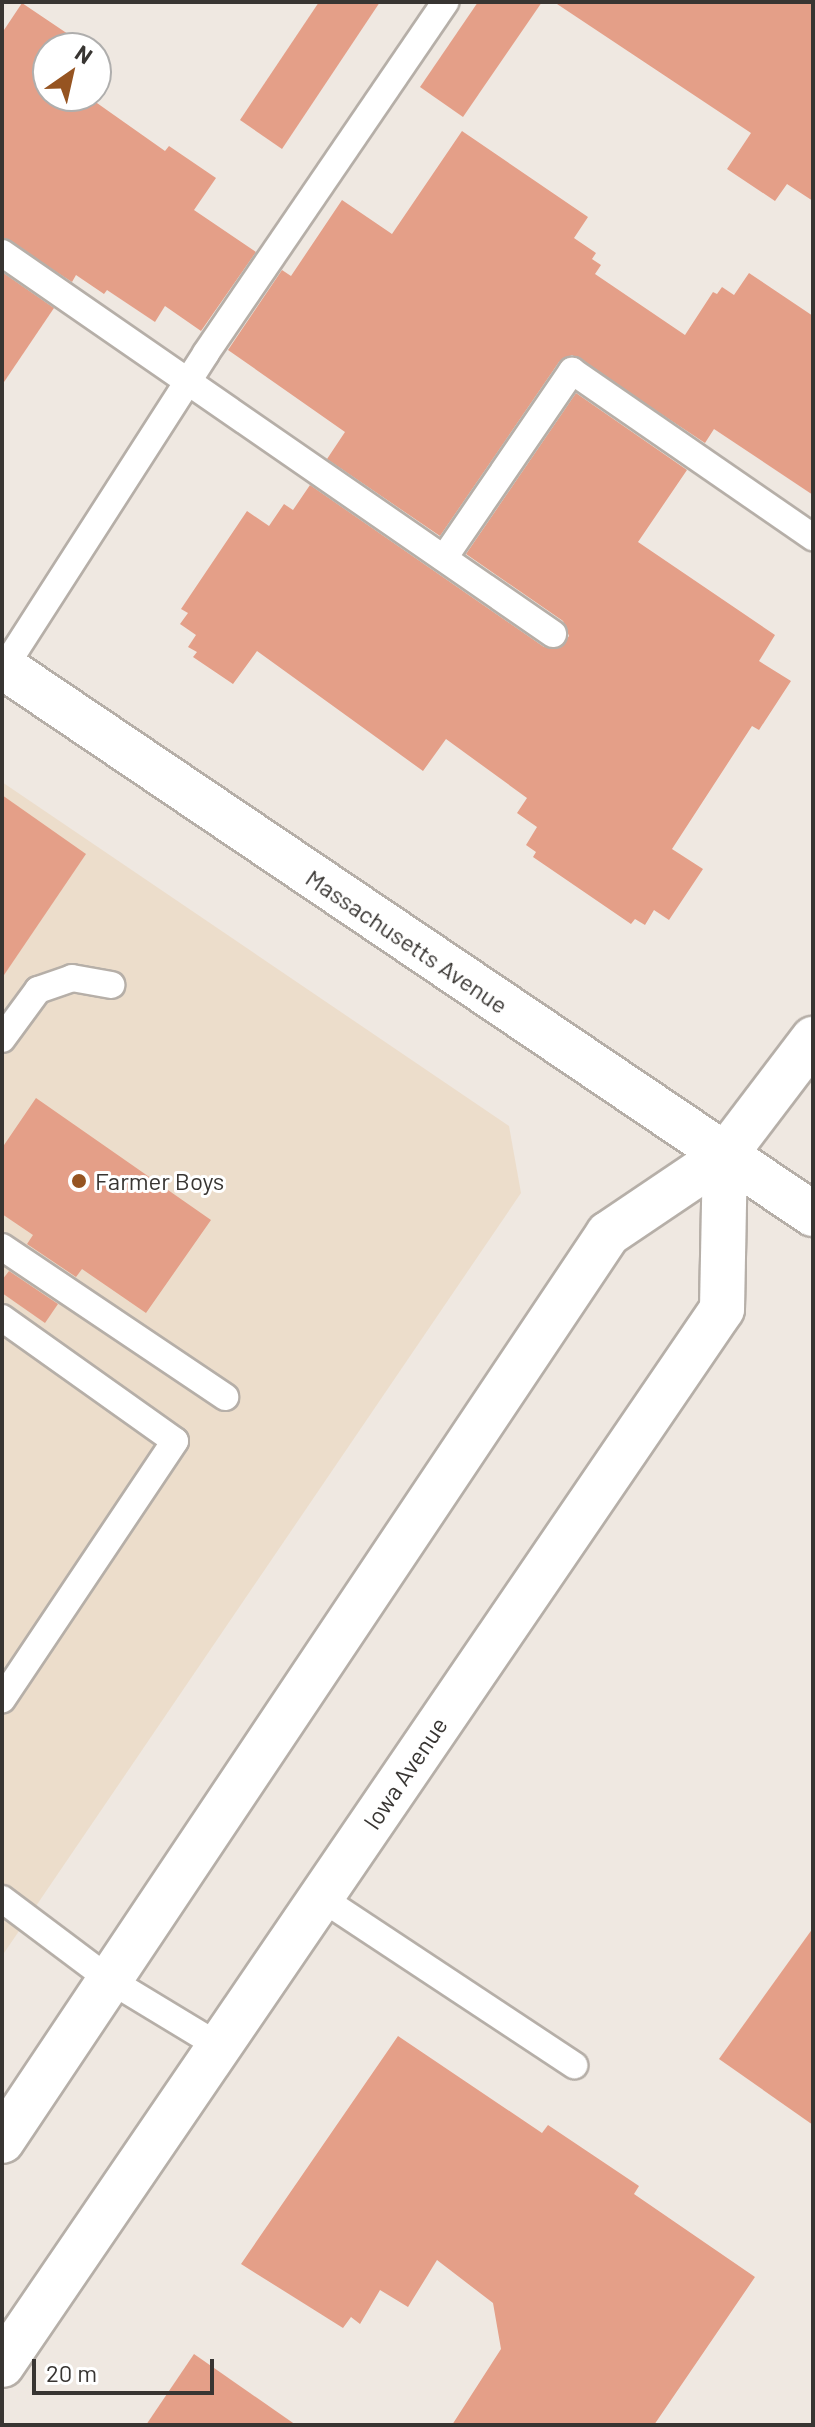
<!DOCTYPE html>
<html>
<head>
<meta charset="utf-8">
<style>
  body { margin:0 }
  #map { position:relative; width:815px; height:2427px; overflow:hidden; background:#efe8e1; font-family:Barlow,sans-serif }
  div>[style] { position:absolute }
  .commercial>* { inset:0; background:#ecddcb }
  .building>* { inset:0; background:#e49f88 }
  .roads { filter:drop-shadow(2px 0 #b6afa8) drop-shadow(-2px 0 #b6afa8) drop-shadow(0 2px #b6afa8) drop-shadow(0 -2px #b6afa8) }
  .service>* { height:26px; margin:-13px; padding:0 13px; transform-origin:13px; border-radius:13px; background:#fff }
  .minor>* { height:44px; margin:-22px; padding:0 22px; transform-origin:22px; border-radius:22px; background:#fff }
  .primary>* { height:44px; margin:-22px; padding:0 22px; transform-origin:22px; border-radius:22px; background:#fff }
  .dots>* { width:22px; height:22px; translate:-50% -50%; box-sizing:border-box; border:4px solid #fff; border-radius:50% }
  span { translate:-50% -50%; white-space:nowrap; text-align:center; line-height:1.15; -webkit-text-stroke:6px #fff; paint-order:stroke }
  .street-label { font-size:24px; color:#383532 }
  .poi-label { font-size:24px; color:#383532 }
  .left { translate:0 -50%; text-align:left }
  .frame { position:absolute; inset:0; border:4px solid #383532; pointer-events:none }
  .north { position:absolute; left:32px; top:32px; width:80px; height:80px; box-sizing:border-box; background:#fff; border:2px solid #afaead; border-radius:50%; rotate:34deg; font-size:22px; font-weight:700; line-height:32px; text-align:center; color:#383532 }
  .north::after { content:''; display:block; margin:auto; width:28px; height:36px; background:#965421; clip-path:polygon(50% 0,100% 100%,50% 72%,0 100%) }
  .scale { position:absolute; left:32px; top:2359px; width:182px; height:36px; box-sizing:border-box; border:4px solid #383532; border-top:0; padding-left:10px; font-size:24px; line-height:28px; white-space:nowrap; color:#383532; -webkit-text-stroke:6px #fff; paint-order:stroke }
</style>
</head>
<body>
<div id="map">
  <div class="commercial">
    <i style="clip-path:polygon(2px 782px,509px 1126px,521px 1193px,2px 1956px)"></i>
  </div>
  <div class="building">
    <i style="clip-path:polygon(319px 2px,380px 2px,282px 149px,240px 120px)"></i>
    <i style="clip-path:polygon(478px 2px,542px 2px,463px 117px,420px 87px)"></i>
    <i style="clip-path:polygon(554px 2px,813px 2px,813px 201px,787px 184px,775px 201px,727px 169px,751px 133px)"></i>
    <i style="clip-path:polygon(22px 3px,68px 34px,58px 48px,48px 48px,48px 96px,87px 96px,165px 151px,169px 146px,216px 178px,194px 210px,256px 252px,201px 331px,165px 306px,155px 322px,107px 290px,104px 294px,76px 275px,72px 282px,2px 237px,2px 33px)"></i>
    <i style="clip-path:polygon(462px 131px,588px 217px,574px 238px,596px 253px,592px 259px,601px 265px,595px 274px,685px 335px,713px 292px,717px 294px,722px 287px,734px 295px,749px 273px,813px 316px,813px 495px,714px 429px,705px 443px,572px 355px,559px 362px,440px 536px,327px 459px,345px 432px,228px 350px,282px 270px,291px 276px,342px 200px,392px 234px)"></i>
    <i style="clip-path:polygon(2px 272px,54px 308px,2px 385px)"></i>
    <i style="clip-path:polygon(576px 393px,687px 470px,638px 542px,775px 635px,759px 661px,791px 681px,759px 730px,752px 726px,672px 849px,703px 869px,669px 920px,654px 910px,645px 925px,635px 919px,631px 924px,533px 857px,536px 852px,526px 845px,537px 827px,517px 813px,527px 798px,446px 739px,423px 771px,257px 651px,233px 684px,193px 657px,197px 652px,188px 647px,196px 635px,180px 624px,188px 613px,181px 609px,247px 511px,269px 526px,284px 504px,293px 510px,310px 485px,544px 647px,560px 648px,569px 636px,563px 621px,466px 554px)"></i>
    <i style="clip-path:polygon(2px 795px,86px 854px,2px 978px)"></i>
    <i style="clip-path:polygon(36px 1098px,211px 1220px,146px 1313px,82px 1269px,76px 1277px,27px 1244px,33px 1235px,2px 1214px,2px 1148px)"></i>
    <i style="clip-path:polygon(9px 1271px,58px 1304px,45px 1323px,2px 1293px,2px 1280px)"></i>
    <i style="clip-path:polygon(813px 1928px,813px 2125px,719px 2059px)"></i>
    <i style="clip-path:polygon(398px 2036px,542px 2133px,548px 2125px,639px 2186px,634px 2194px,755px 2277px,654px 2425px,452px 2425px,501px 2349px,493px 2303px,437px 2260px,408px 2307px,380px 2290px,360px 2324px,351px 2317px,343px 2328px,241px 2264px)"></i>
    <i style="clip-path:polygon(194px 2354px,296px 2425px,146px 2425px)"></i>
  </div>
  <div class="roads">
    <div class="service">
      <i style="left:2px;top:253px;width:670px;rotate:34.66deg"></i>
      <i style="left:444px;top:558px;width:227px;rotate:-55.6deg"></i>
      <i style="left:572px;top:371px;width:293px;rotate:34.6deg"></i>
      <i style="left:4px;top:668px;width:374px;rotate:-57.3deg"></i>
      <i style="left:206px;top:353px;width:425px;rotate:-55.7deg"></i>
      <i style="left:2px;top:1039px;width:61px;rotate:-53.7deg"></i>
      <i style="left:38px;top:990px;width:36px;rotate:-19deg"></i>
      <i style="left:72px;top:978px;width:40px;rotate:10deg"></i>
      <i style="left:2px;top:1247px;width:269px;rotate:33.9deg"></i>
      <i style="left:2px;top:1318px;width:212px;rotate:35.4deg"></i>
      <i style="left:175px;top:1441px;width:311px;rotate:123.8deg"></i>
      <i style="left:320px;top:1897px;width:305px;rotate:33.5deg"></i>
      <i style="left:2px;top:1899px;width:135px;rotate:36.9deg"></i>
      <i style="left:110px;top:1980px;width:127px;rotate:31.2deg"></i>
    </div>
    <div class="minor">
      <i style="left:2px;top:666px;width:979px;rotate:34.05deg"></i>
    </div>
    <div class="primary">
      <i style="left:2px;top:2141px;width:1091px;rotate:-56.25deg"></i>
      <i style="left:608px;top:1234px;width:141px;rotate:-34deg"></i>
      <i style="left:725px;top:1155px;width:146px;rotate:-52.8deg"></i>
      <i style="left:2px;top:2365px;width:1278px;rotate:-55.71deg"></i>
      <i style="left:722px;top:1309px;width:154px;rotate:-88.9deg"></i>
    </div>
  </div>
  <div class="dots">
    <i style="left:79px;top:1181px;background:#965421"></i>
  </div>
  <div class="street-label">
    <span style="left:407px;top:941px;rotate:34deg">Massachusetts Avenue</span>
    <span style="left:405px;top:1773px;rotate:-56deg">Iowa Avenue</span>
  </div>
  <div class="poi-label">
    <span class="left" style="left:95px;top:1181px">Farmer Boys</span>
  </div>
  <div class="frame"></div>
  <div class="north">N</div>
  <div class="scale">20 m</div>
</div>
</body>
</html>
